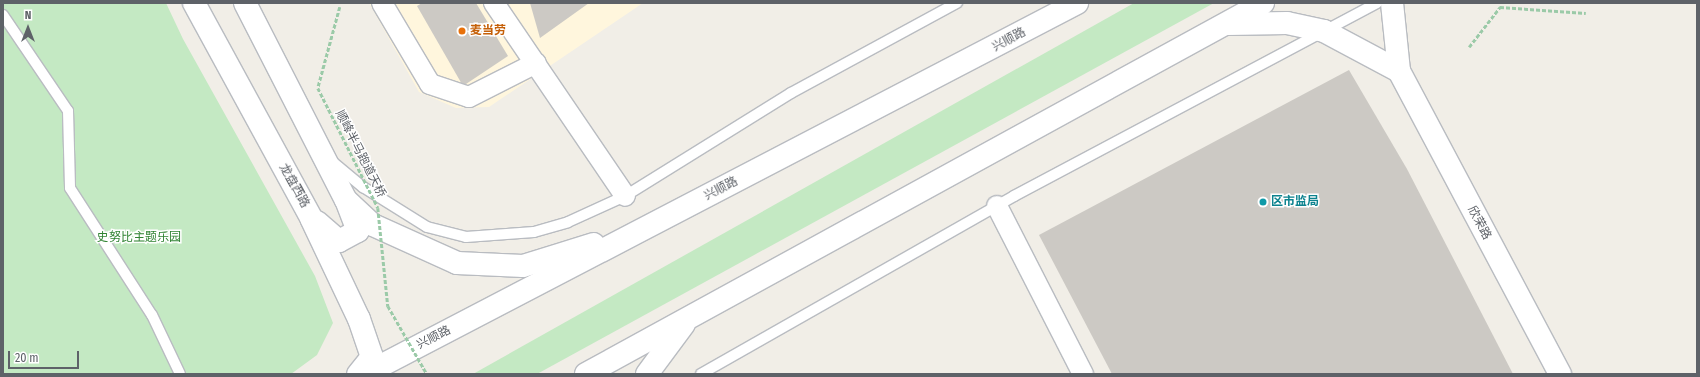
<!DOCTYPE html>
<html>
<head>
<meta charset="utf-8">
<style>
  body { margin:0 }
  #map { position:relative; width:1700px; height:377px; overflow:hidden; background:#f1eee7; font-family:"Fira Sans Condensed","Noto Sans SC",sans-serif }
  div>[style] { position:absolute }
  .commercial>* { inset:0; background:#fff6dd }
  .green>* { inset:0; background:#c4e9c3 }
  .building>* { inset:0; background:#ccc9c4 }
  .path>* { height:2.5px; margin-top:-1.25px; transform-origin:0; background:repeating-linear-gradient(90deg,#9bcaa8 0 4px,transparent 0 6px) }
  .roads { filter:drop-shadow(1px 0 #b9bcc1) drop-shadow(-1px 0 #b9bcc1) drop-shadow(0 1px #b9bcc1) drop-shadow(0 -1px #b9bcc1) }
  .service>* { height:10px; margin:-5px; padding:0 5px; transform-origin:5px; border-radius:5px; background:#fff }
  .minor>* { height:20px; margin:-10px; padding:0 10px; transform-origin:10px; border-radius:10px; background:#fff }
  .tertiary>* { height:22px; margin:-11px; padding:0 11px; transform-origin:11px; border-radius:11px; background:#fff }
  .secondary>* { height:22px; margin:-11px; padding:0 11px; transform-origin:11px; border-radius:11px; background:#fff }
  .path-bridge>* { height:2.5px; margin-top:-1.25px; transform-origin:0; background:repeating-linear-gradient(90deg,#9bcaa8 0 4px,transparent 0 6px) }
  .dots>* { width:11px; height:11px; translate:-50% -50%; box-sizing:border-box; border:2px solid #fff; border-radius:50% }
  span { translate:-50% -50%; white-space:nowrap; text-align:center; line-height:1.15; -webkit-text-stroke:3px #fff; paint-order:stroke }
  .food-label { font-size:12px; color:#c56008; font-weight:700 }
  .left { translate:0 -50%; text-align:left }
  .street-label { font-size:12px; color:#5e6268 }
  .culture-label { font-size:12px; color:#0d838f; font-weight:700 }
  .park-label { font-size:12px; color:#308332 }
  .frame { position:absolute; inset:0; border:4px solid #5e6268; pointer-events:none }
  .north { position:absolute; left:8px; top:8px; width:40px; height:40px; -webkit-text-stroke:3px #fff; paint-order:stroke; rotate:0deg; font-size:11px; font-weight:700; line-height:16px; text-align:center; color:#5e6268 }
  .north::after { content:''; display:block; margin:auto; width:14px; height:18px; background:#5e6268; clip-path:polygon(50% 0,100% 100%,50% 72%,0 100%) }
  .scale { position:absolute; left:8px; top:351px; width:71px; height:18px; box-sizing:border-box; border:2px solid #5e6268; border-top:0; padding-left:5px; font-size:12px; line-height:14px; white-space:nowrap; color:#5e6268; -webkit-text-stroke:3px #fff; paint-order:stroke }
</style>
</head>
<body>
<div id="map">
  <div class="commercial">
    <i style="clip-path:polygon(369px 3px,643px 3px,489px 107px,456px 108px,419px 92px)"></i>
  </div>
  <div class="green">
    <i style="clip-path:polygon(3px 3px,166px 3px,183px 39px,315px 276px,333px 323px,317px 355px,291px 374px,3px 374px)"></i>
    <i style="clip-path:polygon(1134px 3px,1214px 3px,537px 374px,473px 374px)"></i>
  </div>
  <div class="building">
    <i style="clip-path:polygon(422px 3px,476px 3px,508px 56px,463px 86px,417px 6px)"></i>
    <i style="clip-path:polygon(530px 3px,589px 3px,540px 38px)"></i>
    <i style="clip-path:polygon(1349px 70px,1407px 169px,1513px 374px,1112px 374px,1039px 235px)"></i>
  </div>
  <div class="path">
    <i style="left:1500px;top:7px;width:86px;rotate:4deg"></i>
    <i style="left:1469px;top:47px;width:51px;rotate:-52.2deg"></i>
  </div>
  <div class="roads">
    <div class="service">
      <i style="left:3px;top:15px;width:116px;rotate:55.9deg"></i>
      <i style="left:68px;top:111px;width:77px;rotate:88.5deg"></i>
      <i style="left:70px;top:188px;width:151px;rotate:57.2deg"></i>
      <i style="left:152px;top:315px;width:65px;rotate:64.6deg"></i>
      <i style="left:334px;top:163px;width:38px;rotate:40deg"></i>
      <i style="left:363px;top:187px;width:75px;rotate:32deg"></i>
      <i style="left:427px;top:227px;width:40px;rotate:14.4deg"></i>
      <i style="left:466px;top:237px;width:68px;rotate:-4.2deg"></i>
      <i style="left:534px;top:232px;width:35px;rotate:-16deg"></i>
      <i style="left:568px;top:222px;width:63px;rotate:-24.5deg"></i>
      <i style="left:625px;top:196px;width:195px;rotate:-31.8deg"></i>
      <i style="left:791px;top:93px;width:189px;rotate:-28.5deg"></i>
      <i style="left:701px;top:374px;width:360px;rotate:-29.6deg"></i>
      <i style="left:1014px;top:196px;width:411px;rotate:-28deg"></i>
    </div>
    <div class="minor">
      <i style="left:382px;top:3px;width:94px;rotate:59.3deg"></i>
      <i style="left:430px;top:84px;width:41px;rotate:18.4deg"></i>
      <i style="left:469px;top:97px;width:75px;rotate:-26.9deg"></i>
      <i style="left:494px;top:3px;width:233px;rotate:55.8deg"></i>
      <i style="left:997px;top:206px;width:189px;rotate:62.9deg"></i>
    </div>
    <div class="tertiary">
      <i style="left:194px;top:3px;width:245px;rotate:61.4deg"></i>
      <i style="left:311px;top:218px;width:112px;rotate:64.6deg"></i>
      <i style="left:359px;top:319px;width:40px;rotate:71.1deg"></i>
      <i style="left:372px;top:357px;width:22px;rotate:129deg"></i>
      <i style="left:245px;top:3px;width:221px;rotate:62.9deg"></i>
      <i style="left:346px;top:200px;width:37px;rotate:43deg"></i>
      <i style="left:1399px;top:71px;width:343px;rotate:62deg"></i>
      <i style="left:317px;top:222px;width:29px;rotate:41deg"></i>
      <i style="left:339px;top:241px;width:21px;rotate:-28deg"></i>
      <i style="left:358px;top:231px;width:30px;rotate:-111deg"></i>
    </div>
    <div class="secondary">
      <i style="left:1392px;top:3px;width:68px;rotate:84.1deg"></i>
      <i style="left:1228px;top:24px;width:59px;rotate:-1deg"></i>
      <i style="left:1287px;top:23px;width:38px;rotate:12deg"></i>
      <i style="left:1324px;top:31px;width:85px;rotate:28.1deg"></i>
      <i style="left:373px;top:225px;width:92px;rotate:24.3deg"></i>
      <i style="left:457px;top:263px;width:66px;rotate:2.6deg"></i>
      <i style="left:523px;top:266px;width:74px;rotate:-17.2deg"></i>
      <i style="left:365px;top:374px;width:803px;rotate:-27.52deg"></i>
      <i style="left:586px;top:374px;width:772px;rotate:-28.72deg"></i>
      <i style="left:647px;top:374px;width:62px;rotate:-53.5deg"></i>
    </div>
  </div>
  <div class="path-bridge">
    <i style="left:340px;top:7px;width:84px;rotate:105.2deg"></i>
    <i style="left:318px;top:88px;width:134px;rotate:63.4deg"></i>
    <i style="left:378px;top:208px;width:99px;rotate:84.2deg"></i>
    <i style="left:388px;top:306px;width:78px;rotate:60.2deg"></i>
  </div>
  <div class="dots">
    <i style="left:462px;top:31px;background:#e8710a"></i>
    <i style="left:1263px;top:202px;background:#0f9aa8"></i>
  </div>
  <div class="food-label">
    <span class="left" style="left:470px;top:31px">麦当劳</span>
  </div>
  <div class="street-label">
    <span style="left:1009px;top:40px;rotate:-28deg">兴顺路</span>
    <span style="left:360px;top:154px;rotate:63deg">顺峰半马跑道天桥</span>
    <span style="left:294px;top:186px;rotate:61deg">龙盘西路</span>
    <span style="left:721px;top:189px;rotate:-27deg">兴顺路</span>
    <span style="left:1479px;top:223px;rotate:62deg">欣荣路</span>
    <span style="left:434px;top:338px;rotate:-27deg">兴顺路</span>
  </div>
  <div class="culture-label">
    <span class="left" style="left:1271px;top:202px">区市监局</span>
  </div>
  <div class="park-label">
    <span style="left:139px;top:238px">史努比主题乐园</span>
  </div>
  <div class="frame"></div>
  <div class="north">N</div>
  <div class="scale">20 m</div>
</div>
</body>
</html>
